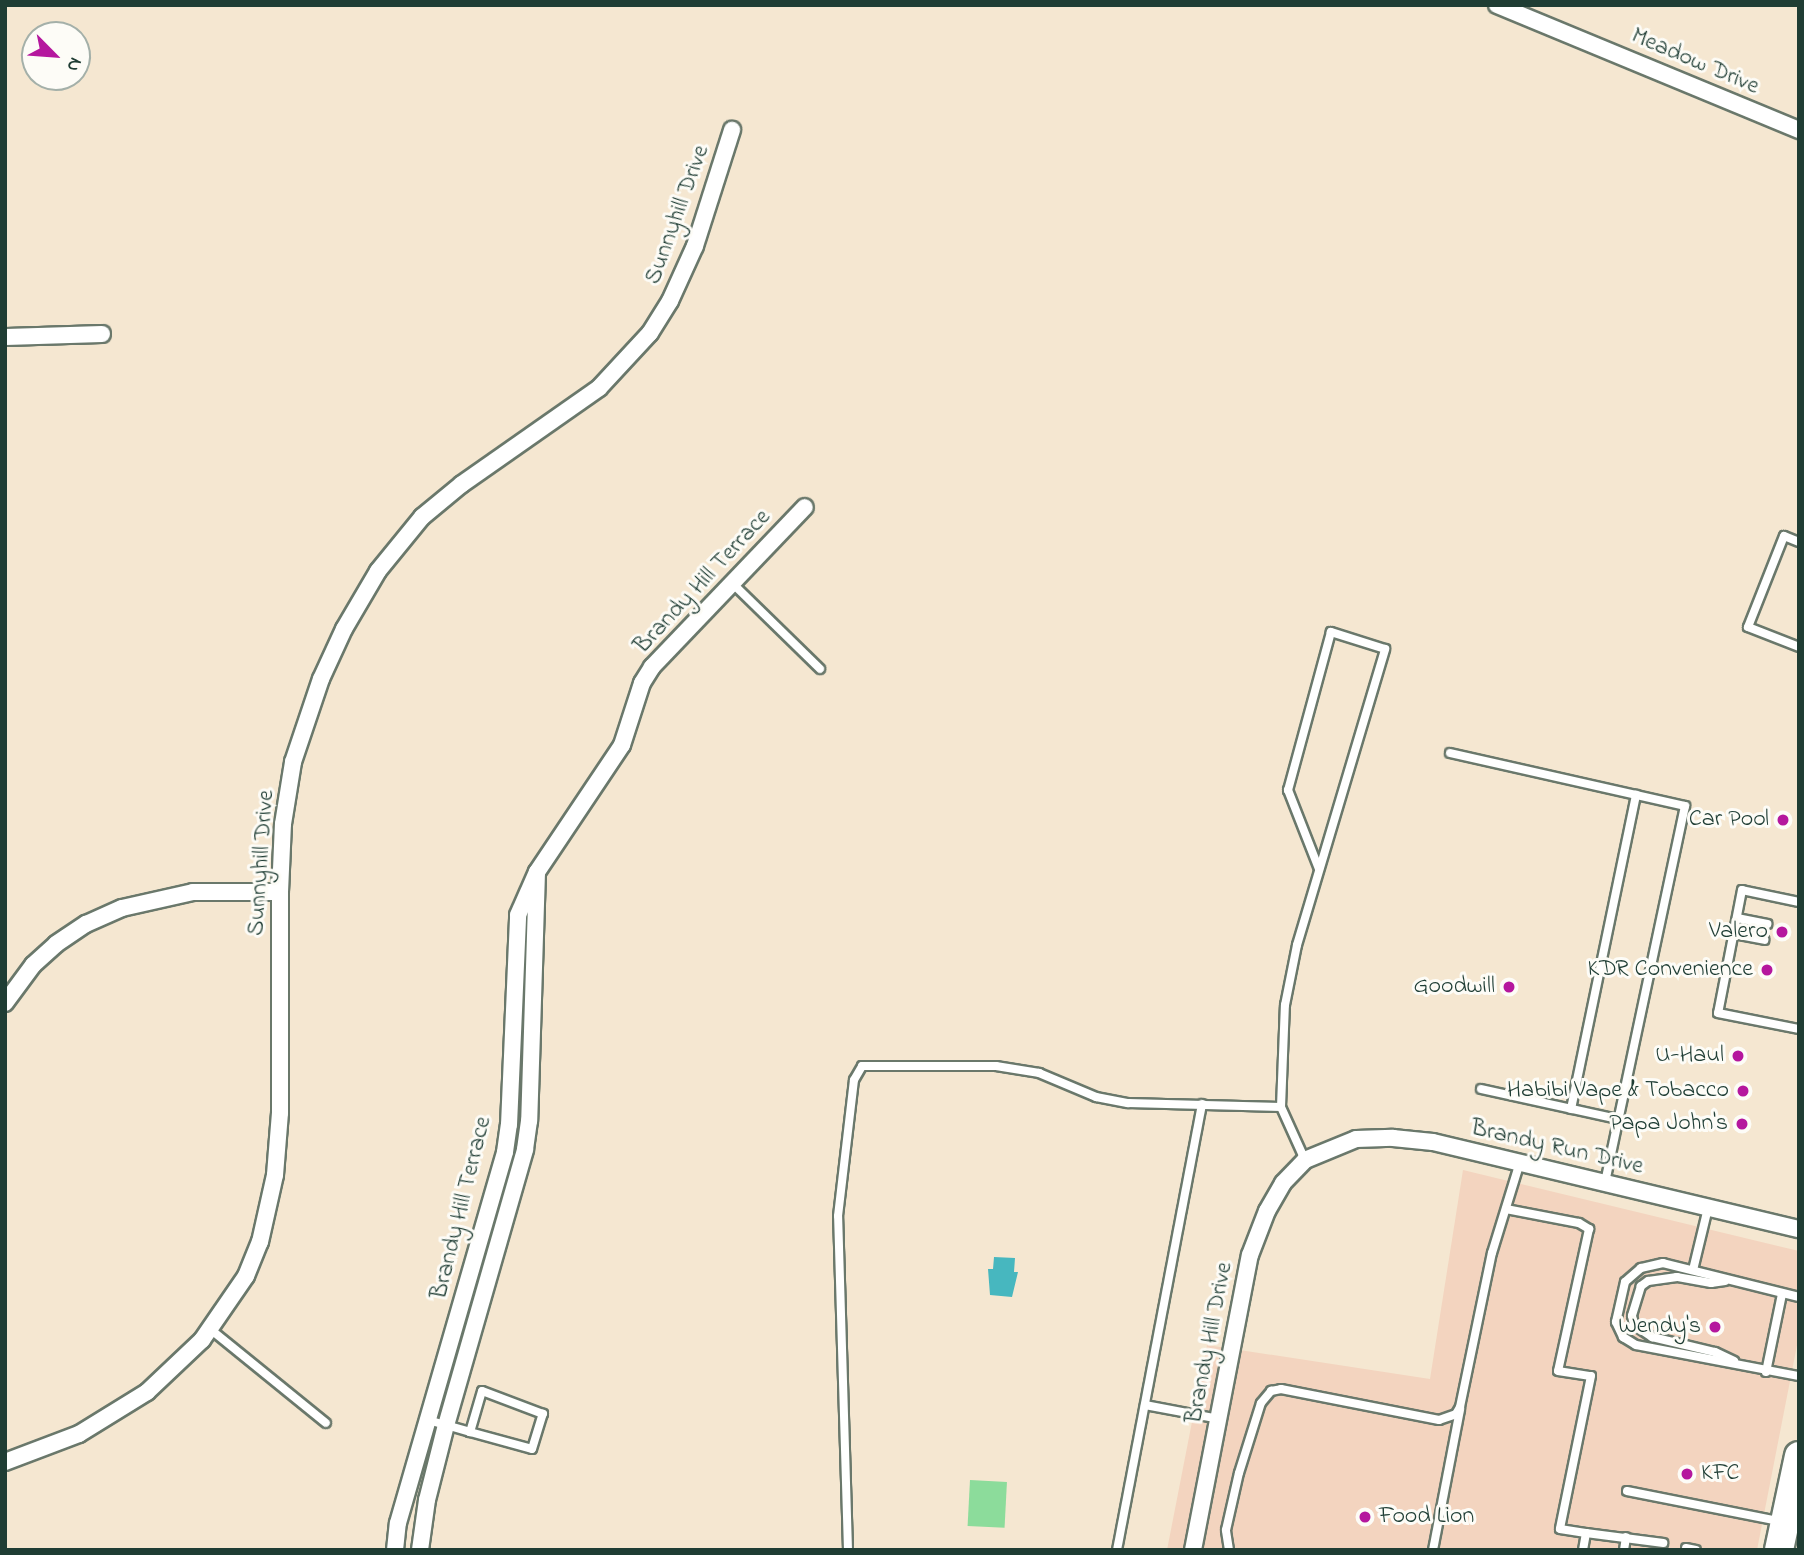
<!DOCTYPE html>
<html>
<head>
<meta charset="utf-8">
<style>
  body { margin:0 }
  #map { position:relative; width:1804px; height:1555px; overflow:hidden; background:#f5e7d1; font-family:"Indie Flower",sans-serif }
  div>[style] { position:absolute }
  .built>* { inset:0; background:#f3d4bf }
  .green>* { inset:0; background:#8cdc9b; transform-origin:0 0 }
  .water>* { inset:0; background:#47b7bf }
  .roads { filter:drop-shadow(2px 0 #6a786b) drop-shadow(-2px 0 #6a786b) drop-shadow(0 2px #6a786b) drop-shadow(0 -2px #6a786b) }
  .lane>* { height:8px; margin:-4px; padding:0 4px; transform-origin:4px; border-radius:4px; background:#fff }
  .street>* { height:16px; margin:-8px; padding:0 8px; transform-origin:8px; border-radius:8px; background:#fff }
  .highway>* { height:28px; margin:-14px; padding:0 14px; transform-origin:14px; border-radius:14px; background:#fff }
  .dots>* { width:19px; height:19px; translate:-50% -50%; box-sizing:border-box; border:4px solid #fdfcf7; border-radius:50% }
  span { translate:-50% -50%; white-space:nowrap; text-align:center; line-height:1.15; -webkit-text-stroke:6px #fdfcf7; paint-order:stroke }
  .street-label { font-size:24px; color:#1f3d34 }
  .poi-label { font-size:24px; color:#1f3d34 }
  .right { translate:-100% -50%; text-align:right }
  .left { translate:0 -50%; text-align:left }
  .frame { position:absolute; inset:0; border:7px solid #1f3d34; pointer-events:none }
  .north { position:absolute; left:21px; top:21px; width:70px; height:70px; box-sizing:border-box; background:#fdfcf7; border:2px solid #a4b0a9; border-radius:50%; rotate:115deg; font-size:19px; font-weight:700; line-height:28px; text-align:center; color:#1f3d34 }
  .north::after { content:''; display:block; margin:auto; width:24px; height:32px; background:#b5179e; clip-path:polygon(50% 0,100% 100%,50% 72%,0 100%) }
</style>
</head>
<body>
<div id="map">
  <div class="built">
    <i style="clip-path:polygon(1463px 1170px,1799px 1251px,1799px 1335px,1757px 1550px,1167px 1550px,1207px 1345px,1430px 1379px)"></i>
  </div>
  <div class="green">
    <i style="left:970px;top:1480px;width:37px;height:46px;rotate:3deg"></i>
  </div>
  <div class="water">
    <i style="clip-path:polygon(994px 1257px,1015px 1258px,1014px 1272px,1018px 1272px,1012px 1297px,990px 1295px,988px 1269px,993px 1269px)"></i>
  </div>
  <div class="roads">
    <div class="lane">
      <i style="left:1799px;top:542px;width:16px;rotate:-158deg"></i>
      <i style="left:1784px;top:536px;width:98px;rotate:111.6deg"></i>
      <i style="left:1748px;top:627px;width:55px;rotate:21.4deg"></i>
      <i style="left:732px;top:583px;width:123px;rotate:44.3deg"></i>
      <i style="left:1450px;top:753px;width:241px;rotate:12.7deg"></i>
      <i style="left:1685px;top:806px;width:385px;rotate:102deg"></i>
      <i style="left:1799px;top:902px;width:58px;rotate:-168.1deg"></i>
      <i style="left:1742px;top:890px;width:125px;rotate:101deg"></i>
      <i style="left:1718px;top:1013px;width:83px;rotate:11.2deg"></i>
      <i style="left:1737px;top:918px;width:31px;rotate:11deg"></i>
      <i style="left:1734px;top:934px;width:31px;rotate:11deg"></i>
      <i style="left:1481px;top:1089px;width:140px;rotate:12.4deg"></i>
      <i style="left:1571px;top:1109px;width:321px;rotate:-78.3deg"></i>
      <i style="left:1305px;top:1160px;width:58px;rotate:-114.4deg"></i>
      <i style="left:1281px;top:1107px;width:102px;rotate:-87.8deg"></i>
      <i style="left:1285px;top:1005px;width:61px;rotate:-78.7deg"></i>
      <i style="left:1297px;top:945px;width:309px;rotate:-73.4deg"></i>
      <i style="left:1385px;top:649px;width:57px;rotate:-162.5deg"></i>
      <i style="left:1331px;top:632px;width:164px;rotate:105.2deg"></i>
      <i style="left:1288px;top:790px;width:85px;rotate:68.6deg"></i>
      <i style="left:1506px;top:1209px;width:74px;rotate:10.9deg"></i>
      <i style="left:1579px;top:1223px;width:12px;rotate:31deg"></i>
      <i style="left:1589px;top:1229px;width:145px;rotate:102.3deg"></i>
      <i style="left:1558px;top:1371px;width:33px;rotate:9deg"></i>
      <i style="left:1591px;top:1376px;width:156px;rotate:101.5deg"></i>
      <i style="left:1560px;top:1529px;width:26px;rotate:9deg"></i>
      <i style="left:1586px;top:1533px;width:17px;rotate:100deg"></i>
      <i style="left:1693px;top:1270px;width:64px;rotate:-76.4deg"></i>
      <i style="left:1725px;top:1281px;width:14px;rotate:172deg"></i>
      <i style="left:1711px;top:1283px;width:35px;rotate:-170deg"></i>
      <i style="left:1677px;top:1277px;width:29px;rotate:172deg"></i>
      <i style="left:1648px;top:1281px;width:9px;rotate:144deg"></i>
      <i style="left:1641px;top:1286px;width:31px;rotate:107deg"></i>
      <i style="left:1632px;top:1316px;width:9px;rotate:77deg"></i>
      <i style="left:1634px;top:1325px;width:22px;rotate:34deg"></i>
      <i style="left:1652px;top:1337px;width:65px;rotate:13.4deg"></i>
      <i style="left:1715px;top:1352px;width:21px;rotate:25deg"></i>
      <i style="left:1799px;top:1297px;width:140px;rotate:-166deg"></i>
      <i style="left:1663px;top:1263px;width:23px;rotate:167deg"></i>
      <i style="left:1641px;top:1268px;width:21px;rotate:139deg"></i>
      <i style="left:1625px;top:1282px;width:41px;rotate:102.7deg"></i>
      <i style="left:1616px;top:1322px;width:17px;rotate:65deg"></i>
      <i style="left:1623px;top:1337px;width:15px;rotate:32deg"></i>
      <i style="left:1636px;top:1345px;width:166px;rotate:10.8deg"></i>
      <i style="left:210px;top:1329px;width:149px;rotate:39deg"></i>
      <i style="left:1766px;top:1372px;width:80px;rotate:-78.4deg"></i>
      <i style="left:1145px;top:1405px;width:75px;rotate:10.7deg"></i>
      <i style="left:428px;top:1420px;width:19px;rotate:16deg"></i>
      <i style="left:446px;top:1425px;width:25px;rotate:16deg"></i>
      <i style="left:470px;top:1432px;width:64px;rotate:15.3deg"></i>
      <i style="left:532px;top:1449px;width:37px;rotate:-73deg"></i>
      <i style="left:543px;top:1414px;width:65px;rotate:-159.3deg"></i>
      <i style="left:482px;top:1391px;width:43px;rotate:106.3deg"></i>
      <i style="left:1627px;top:1491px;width:155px;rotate:11.2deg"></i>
      <i style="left:1586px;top:1533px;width:78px;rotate:7.4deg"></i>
      <i style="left:1686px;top:1548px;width:10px;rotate:11deg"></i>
      <i style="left:848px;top:1550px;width:334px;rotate:-91.7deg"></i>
      <i style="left:838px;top:1216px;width:137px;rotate:-83.3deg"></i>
      <i style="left:854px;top:1080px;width:16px;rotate:-60deg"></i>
      <i style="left:862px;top:1066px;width:134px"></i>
      <i style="left:996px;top:1066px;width:44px;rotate:9.2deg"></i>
      <i style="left:1039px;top:1073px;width:62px;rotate:22.8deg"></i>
      <i style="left:1096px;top:1097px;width:33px;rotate:11deg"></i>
      <i style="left:1128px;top:1103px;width:153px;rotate:1.5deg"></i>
      <i style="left:1117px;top:1550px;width:454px;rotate:-79.2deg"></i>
      <i style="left:1229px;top:1550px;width:20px;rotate:-99deg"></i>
      <i style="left:1226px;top:1530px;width:58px;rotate:-77.2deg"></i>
      <i style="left:1239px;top:1473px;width:73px;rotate:-72.6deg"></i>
      <i style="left:1261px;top:1403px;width:16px;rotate:-50deg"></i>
      <i style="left:1271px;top:1391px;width:10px;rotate:-11deg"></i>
      <i style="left:1281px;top:1389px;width:161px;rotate:11.1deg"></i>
      <i style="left:1439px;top:1420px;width:18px;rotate:-19deg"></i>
      <i style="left:1456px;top:1414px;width:8px;rotate:-60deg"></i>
      <i style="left:1460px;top:1407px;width:157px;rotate:-78.3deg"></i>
      <i style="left:1492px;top:1253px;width:95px;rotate:-72.9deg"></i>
      <i style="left:1433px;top:1550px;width:143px;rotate:-79.1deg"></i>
      <i style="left:1624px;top:1550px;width:13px;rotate:-81deg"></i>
    </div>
    <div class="street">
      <i style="left:1497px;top:5px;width:327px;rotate:22.5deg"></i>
      <i style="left:5px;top:337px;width:97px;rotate:-1.8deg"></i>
      <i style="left:537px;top:872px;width:153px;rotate:-56.2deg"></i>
      <i style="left:622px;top:745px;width:65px;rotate:-72.1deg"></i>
      <i style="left:642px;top:683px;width:19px;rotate:-58deg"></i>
      <i style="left:652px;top:667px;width:221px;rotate:-46.3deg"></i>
      <i style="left:5px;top:1003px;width:47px;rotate:-53.6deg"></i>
      <i style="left:33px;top:965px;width:31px;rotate:-42deg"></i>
      <i style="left:56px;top:944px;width:36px;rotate:-34deg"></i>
      <i style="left:86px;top:924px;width:39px;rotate:-24deg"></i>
      <i style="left:122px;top:908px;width:73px;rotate:-12.7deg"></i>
      <i style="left:193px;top:892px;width:87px"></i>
      <i style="left:5px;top:1462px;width:79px;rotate:-20.7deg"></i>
      <i style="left:79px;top:1434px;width:80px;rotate:-31.7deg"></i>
      <i style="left:147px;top:1392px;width:76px;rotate:-43.4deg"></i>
      <i style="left:202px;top:1340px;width:78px;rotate:-55.5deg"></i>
      <i style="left:246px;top:1276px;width:37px;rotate:-68deg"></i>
      <i style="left:260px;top:1242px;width:69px;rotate:-77.4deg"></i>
      <i style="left:275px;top:1175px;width:62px;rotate:-85.4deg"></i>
      <i style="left:280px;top:1113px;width:221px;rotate:-90deg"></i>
      <i style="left:280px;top:892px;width:68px;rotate:-87.5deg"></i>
      <i style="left:283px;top:824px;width:63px;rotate:-80.8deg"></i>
      <i style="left:293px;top:762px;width:88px;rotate:-71.4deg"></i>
      <i style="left:321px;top:679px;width:55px;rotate:-65.3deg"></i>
      <i style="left:344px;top:629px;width:67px;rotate:-59.6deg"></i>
      <i style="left:378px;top:571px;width:70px;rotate:-50.8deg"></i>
      <i style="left:422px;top:517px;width:52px;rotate:-39.5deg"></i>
      <i style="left:462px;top:484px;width:167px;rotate:-35deg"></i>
      <i style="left:599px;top:388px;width:75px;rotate:-47.2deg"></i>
      <i style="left:650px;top:333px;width:38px;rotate:-58deg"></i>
      <i style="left:670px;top:301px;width:60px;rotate:-65.6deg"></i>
      <i style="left:695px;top:246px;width:122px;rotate:-72.3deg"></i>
      <i style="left:395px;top:1550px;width:27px;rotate:-84deg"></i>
      <i style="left:398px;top:1523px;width:386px;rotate:-73.9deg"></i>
      <i style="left:505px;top:1152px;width:27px;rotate:-82deg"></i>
      <i style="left:509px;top:1125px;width:210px;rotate:-87.5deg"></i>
      <i style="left:518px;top:915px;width:47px;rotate:-66.2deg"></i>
      <i style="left:537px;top:872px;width:249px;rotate:91.8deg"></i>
      <i style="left:529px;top:1121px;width:29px;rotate:98deg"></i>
      <i style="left:525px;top:1150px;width:286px;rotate:106deg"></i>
      <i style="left:446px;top:1425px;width:77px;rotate:104.2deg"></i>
      <i style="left:427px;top:1500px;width:50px;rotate:98deg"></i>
      <i style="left:1193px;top:1550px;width:300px;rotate:-79.1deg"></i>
      <i style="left:1250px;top:1255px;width:47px;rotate:-68.9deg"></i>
      <i style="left:1267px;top:1211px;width:32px;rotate:-60deg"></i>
      <i style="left:1283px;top:1183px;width:32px;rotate:-46deg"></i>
      <i style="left:1305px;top:1160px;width:55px;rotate:-22.4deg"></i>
      <i style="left:1356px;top:1139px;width:37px;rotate:-2deg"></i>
      <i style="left:1393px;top:1138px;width:40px;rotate:5.7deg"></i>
      <i style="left:1433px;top:1142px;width:376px;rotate:13.4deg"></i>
    </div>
    <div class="highway">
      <i style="left:1779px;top:1550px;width:96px;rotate:-78deg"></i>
    </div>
  </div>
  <div class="dots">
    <i style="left:1783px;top:820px;background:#b5179e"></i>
    <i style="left:1782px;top:932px;background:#b5179e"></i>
    <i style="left:1767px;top:970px;background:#b5179e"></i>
    <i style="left:1509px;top:987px;background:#b5179e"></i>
    <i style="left:1738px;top:1056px;background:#b5179e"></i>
    <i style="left:1743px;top:1091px;background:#b5179e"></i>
    <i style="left:1742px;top:1124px;background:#b5179e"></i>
    <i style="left:1715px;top:1327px;background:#b5179e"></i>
    <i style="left:1687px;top:1474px;background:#b5179e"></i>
    <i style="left:1365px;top:1517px;background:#b5179e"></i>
  </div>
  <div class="street-label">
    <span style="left:1695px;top:62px;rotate:23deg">Meadow Drive</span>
    <span style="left:678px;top:215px;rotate:-70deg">Sunnyhill Drive</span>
    <span style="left:703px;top:582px;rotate:-47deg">Brandy Hill Terrace</span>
    <span style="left:262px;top:863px;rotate:-86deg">Sunnyhill Drive</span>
    <span style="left:1557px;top:1148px;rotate:13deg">Brandy Run Drive</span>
    <span style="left:462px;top:1208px;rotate:-76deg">Brandy Hill Terrace</span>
    <span style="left:1210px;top:1343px;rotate:-79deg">Brandy Hill Drive</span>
  </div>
  <div class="poi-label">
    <span class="right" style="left:1769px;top:820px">Car Pool</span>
    <span class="right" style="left:1768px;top:932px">Valero</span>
    <span class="right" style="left:1753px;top:970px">KDR Convenience</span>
    <span class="right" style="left:1495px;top:987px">Goodwill</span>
    <span class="right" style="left:1724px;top:1056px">U-Haul</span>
    <span class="right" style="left:1729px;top:1091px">Habibi Vape &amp; Tobacco</span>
    <span class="right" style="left:1728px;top:1124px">Papa John's</span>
    <span class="right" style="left:1701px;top:1327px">Wendy's</span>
    <span class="left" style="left:1701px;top:1474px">KFC</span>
    <span class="left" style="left:1379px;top:1517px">Food Lion</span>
  </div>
  <div class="frame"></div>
  <div class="north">N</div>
</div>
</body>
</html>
